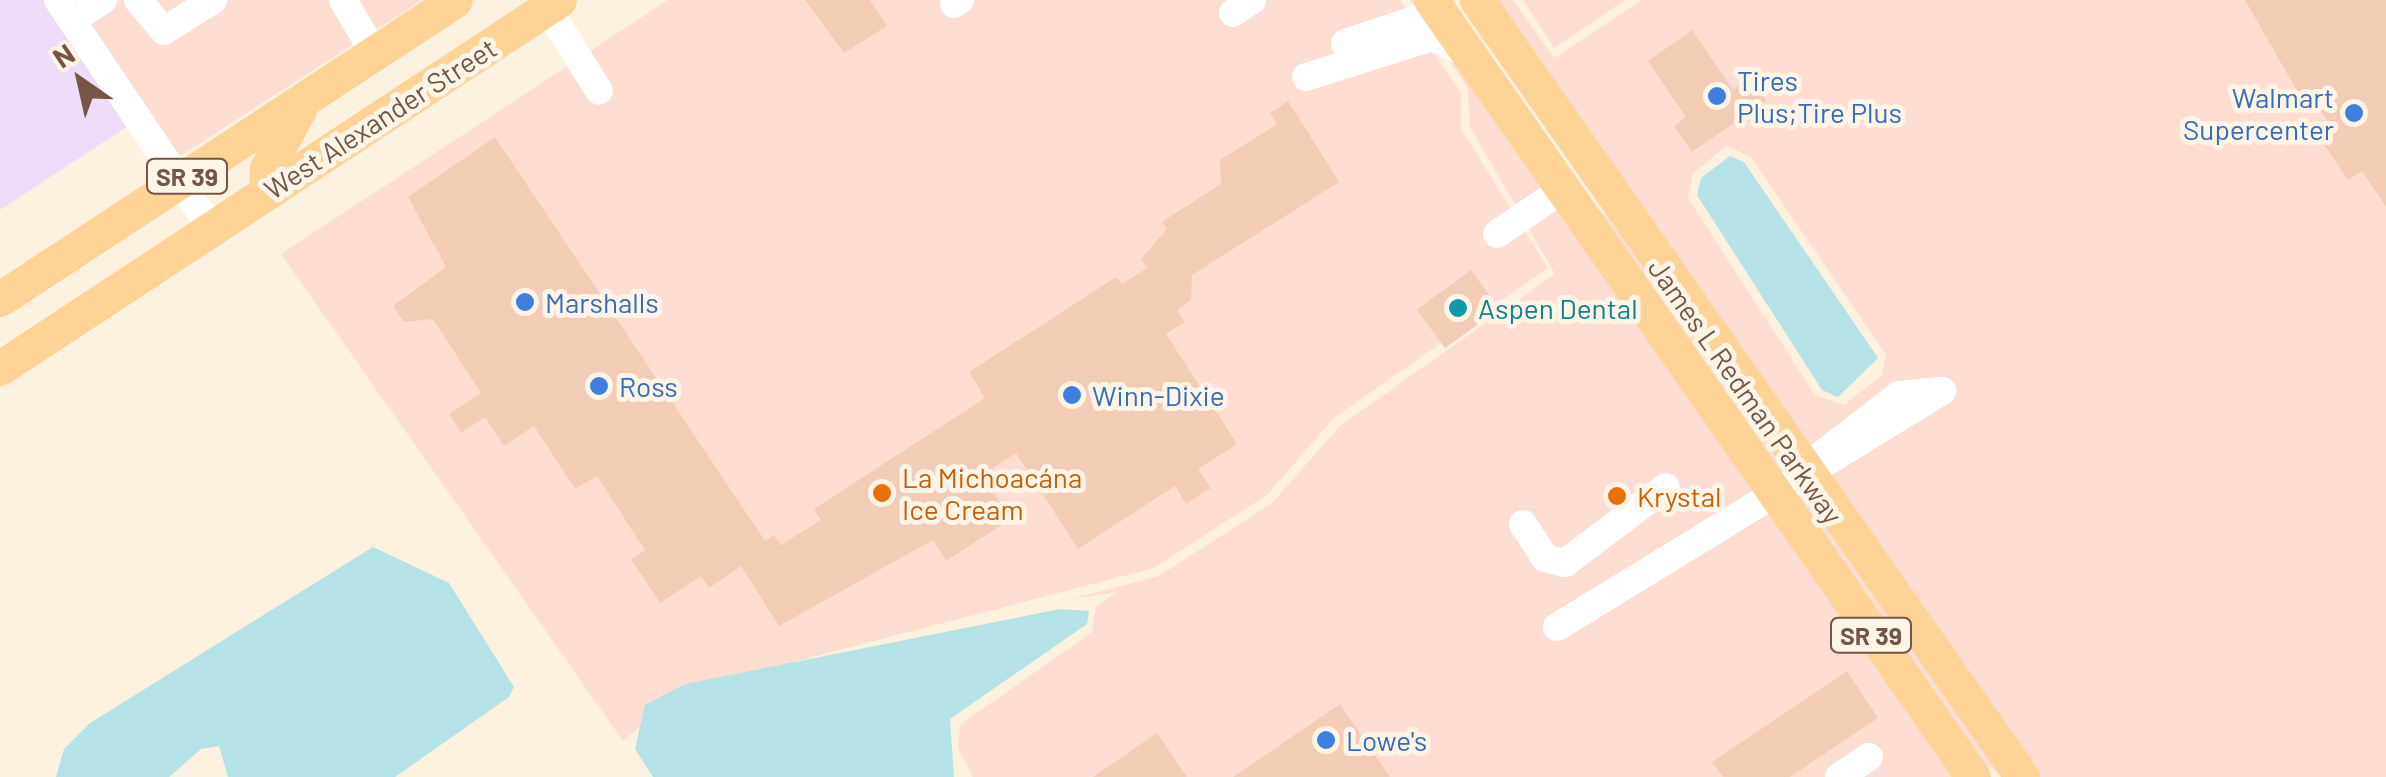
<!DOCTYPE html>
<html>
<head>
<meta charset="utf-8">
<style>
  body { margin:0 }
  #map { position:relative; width:2386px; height:777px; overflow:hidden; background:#fdf1e0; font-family:Barlow,sans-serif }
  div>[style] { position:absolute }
  .commercial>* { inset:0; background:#feded3 }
  .education>* { inset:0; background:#eeddf9 }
  .water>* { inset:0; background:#b4e2e7 }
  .building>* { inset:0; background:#f3ccb6; transform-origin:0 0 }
  .minor>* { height:28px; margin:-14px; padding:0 14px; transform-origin:14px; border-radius:14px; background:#fff }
  .major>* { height:35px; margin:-17.5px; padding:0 17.5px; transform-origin:17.5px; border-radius:17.5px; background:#ffd395 }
  .dots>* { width:28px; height:28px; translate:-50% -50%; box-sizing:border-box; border:5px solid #fff5e7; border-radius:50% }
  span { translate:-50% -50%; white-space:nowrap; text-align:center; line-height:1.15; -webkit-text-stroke:10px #fff5e7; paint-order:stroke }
  .shield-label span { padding:2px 8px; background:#fff5e7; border:2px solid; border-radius:8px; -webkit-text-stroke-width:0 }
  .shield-label { font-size:25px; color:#745546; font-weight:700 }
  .shop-label { font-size:28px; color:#366cbe }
  .left { translate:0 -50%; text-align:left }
  .right { translate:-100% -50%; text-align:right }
  .street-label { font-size:28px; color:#745546 }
  .culture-label { font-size:28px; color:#0d838f }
  .food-label { font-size:28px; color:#c56008 }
  .north { position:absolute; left:30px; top:30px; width:100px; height:100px; -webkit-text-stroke:8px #fff5e7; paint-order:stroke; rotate:326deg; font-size:28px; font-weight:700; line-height:40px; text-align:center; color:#745546 }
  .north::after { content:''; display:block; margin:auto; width:35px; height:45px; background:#745546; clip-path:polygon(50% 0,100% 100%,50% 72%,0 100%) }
</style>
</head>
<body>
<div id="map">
  <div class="commercial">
    <i style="clip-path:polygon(68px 0,422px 0,180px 156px)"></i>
    <i style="clip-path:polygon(668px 0,1400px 0,1461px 94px,1461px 129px,1548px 268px,1334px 418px,1267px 495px,1154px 568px,682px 691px,623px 741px,281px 254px)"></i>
    <i style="clip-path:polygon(1410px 0,1418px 0,1960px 777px,973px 777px,958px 748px,960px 725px,1092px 632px,1096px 607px,1116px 592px,1067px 600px,1159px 576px,1272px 503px,1341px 425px,1555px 274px,1470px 127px,1468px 89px)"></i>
    <i style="clip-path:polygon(evenodd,1489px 0,1513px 0,1554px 58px,1642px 0,2386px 0,2386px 777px,2034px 777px,1489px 0,1727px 146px,1751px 157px,1886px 355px,1882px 375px,1844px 405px,1815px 395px,1688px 198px,1693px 173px,1727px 146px)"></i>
    <i style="clip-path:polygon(1523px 0,1625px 0,1554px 48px)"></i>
    <i style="clip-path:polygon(1558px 171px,1619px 228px,2004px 777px,1969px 754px)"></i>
  </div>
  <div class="education">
    <i style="clip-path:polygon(0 0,47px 0,131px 124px,0 210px)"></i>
  </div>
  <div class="water">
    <i style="clip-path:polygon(1730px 156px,1744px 162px,1878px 358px,1838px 397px,1822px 390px,1697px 195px,1701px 178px)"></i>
    <i style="clip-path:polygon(373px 547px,449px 583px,514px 687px,509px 697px,395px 777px,228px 777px,219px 746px,201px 749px,169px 777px,56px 777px,64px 749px,90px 723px)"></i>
    <i style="clip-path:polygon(1060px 609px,1089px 611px,1087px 624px,950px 719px,954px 777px,653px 777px,635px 749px,645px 705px,685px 684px)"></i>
  </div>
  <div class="building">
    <i style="clip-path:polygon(805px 0,870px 0,887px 26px,844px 53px)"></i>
    <i style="clip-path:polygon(2245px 0,2386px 0,2386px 207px,2362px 171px,2348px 180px,2323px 143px,2334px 133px,2310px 93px,2297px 91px)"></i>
    <i style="clip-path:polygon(1692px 30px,1733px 90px,1750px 78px,1766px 101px,1692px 152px,1674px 126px,1686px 117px,1648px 61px)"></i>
    <i style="clip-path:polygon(1288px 101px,1339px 182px,1192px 275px,1191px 300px,1177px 310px,1185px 322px,1166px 334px,1237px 444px,1198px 469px,1211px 488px,1186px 504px,1175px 486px,1078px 549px,1016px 453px,982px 475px,1011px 519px,946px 561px,933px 540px,779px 626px,741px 566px,709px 588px,701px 576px,660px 603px,631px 559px,645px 550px,597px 476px,575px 489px,534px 426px,504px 446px,485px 417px,461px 433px,449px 414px,481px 393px,433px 319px,404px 322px,393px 306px,446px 267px,408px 197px,495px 137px,765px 541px,774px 535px,781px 545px,821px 520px,814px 509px,985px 398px,969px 372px,1116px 277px,1122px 284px,1147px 268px,1141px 259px,1167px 229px,1162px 222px,1221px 184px,1220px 160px,1277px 124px,1270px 113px)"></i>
    <i style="left:1471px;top:270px;width:48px;height:67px;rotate:54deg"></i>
    <i style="clip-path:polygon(1847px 671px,1878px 718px,1790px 777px,1723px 777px,1712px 762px)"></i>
    <i style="clip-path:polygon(1340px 704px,1390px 777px,1233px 777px)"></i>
    <i style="clip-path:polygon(1157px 733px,1187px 777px,1093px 777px)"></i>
  </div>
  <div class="minor">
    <i style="left:58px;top:0;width:276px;rotate:56.1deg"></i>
    <i style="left:138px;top:0;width:40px;rotate:50deg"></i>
    <i style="left:164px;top:31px;width:58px;rotate:-32.3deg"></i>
    <i style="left:343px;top:0;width:61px;rotate:59.7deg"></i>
    <i style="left:542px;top:0;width:107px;rotate:57.9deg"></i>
    <i style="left:954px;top:4px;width:7px;rotate:-34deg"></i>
    <i style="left:1233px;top:13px;width:23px;rotate:-34deg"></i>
    <i style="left:72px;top:20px;width:37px;rotate:-33deg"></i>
    <i style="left:1345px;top:43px;width:98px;rotate:-18.4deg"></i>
    <i style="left:1306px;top:77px;width:133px;rotate:-17.5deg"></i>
    <i style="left:1433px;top:37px;width:34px;rotate:26deg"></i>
    <i style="left:1497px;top:234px;width:73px;rotate:-34.3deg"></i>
    <i style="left:1820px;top:456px;width:100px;rotate:-37.7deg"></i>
    <i style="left:1899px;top:395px;width:42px;rotate:-5.4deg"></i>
    <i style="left:1523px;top:524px;width:40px;rotate:57.1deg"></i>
    <i style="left:1545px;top:558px;width:21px;rotate:14deg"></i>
    <i style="left:1565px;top:563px;width:126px;rotate:-37deg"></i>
    <i style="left:1557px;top:627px;width:452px;rotate:-31.5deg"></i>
    <i style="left:1839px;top:777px;width:36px;rotate:-34deg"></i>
  </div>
  <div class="major">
    <i style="left:1431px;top:0;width:947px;rotate:55.1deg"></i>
    <i style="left:1477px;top:0;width:949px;rotate:54.95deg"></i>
    <i style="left:266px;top:193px;width:25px;rotate:-88deg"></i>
    <i style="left:267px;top:168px;width:67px;rotate:-61.5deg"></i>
    <i style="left:0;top:299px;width:544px;rotate:-33.31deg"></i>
    <i style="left:0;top:368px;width:669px;rotate:-33.36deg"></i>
  </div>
  <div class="dots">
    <i style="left:1717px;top:96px;background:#3f7fe0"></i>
    <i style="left:2354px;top:113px;background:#3f7fe0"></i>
    <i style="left:525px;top:302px;background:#3f7fe0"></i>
    <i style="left:1458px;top:308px;background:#0f9aa8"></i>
    <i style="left:599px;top:386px;background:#3f7fe0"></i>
    <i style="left:1072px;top:395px;background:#3f7fe0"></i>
    <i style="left:882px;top:493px;background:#e8710a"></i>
    <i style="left:1617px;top:496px;background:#e8710a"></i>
    <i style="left:1326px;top:740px;background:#3f7fe0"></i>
  </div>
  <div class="shield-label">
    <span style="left:187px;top:176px">SR 39</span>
    <span style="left:1871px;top:635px">SR 39</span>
  </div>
  <div class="shop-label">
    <span class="left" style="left:1737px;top:96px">Tires<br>Plus;Tire Plus</span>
    <span class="right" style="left:2334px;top:113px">Walmart<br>Supercenter</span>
    <span class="left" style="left:545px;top:302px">Marshalls</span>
    <span class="left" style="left:619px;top:386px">Ross</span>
    <span class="left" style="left:1092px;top:395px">Winn-Dixie</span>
    <span class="left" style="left:1346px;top:740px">Lowe's</span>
  </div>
  <div class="street-label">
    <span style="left:380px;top:118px;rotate:-33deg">West Alexander Street</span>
    <span style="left:1746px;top:391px;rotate:55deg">James L Redman Parkway</span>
  </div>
  <div class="culture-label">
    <span class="left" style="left:1478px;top:308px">Aspen Dental</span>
  </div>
  <div class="food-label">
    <span class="left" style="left:902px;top:493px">La Michoacána<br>Ice Cream</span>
    <span class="left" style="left:1637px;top:496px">Krystal</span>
  </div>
  <div class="north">N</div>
</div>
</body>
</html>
